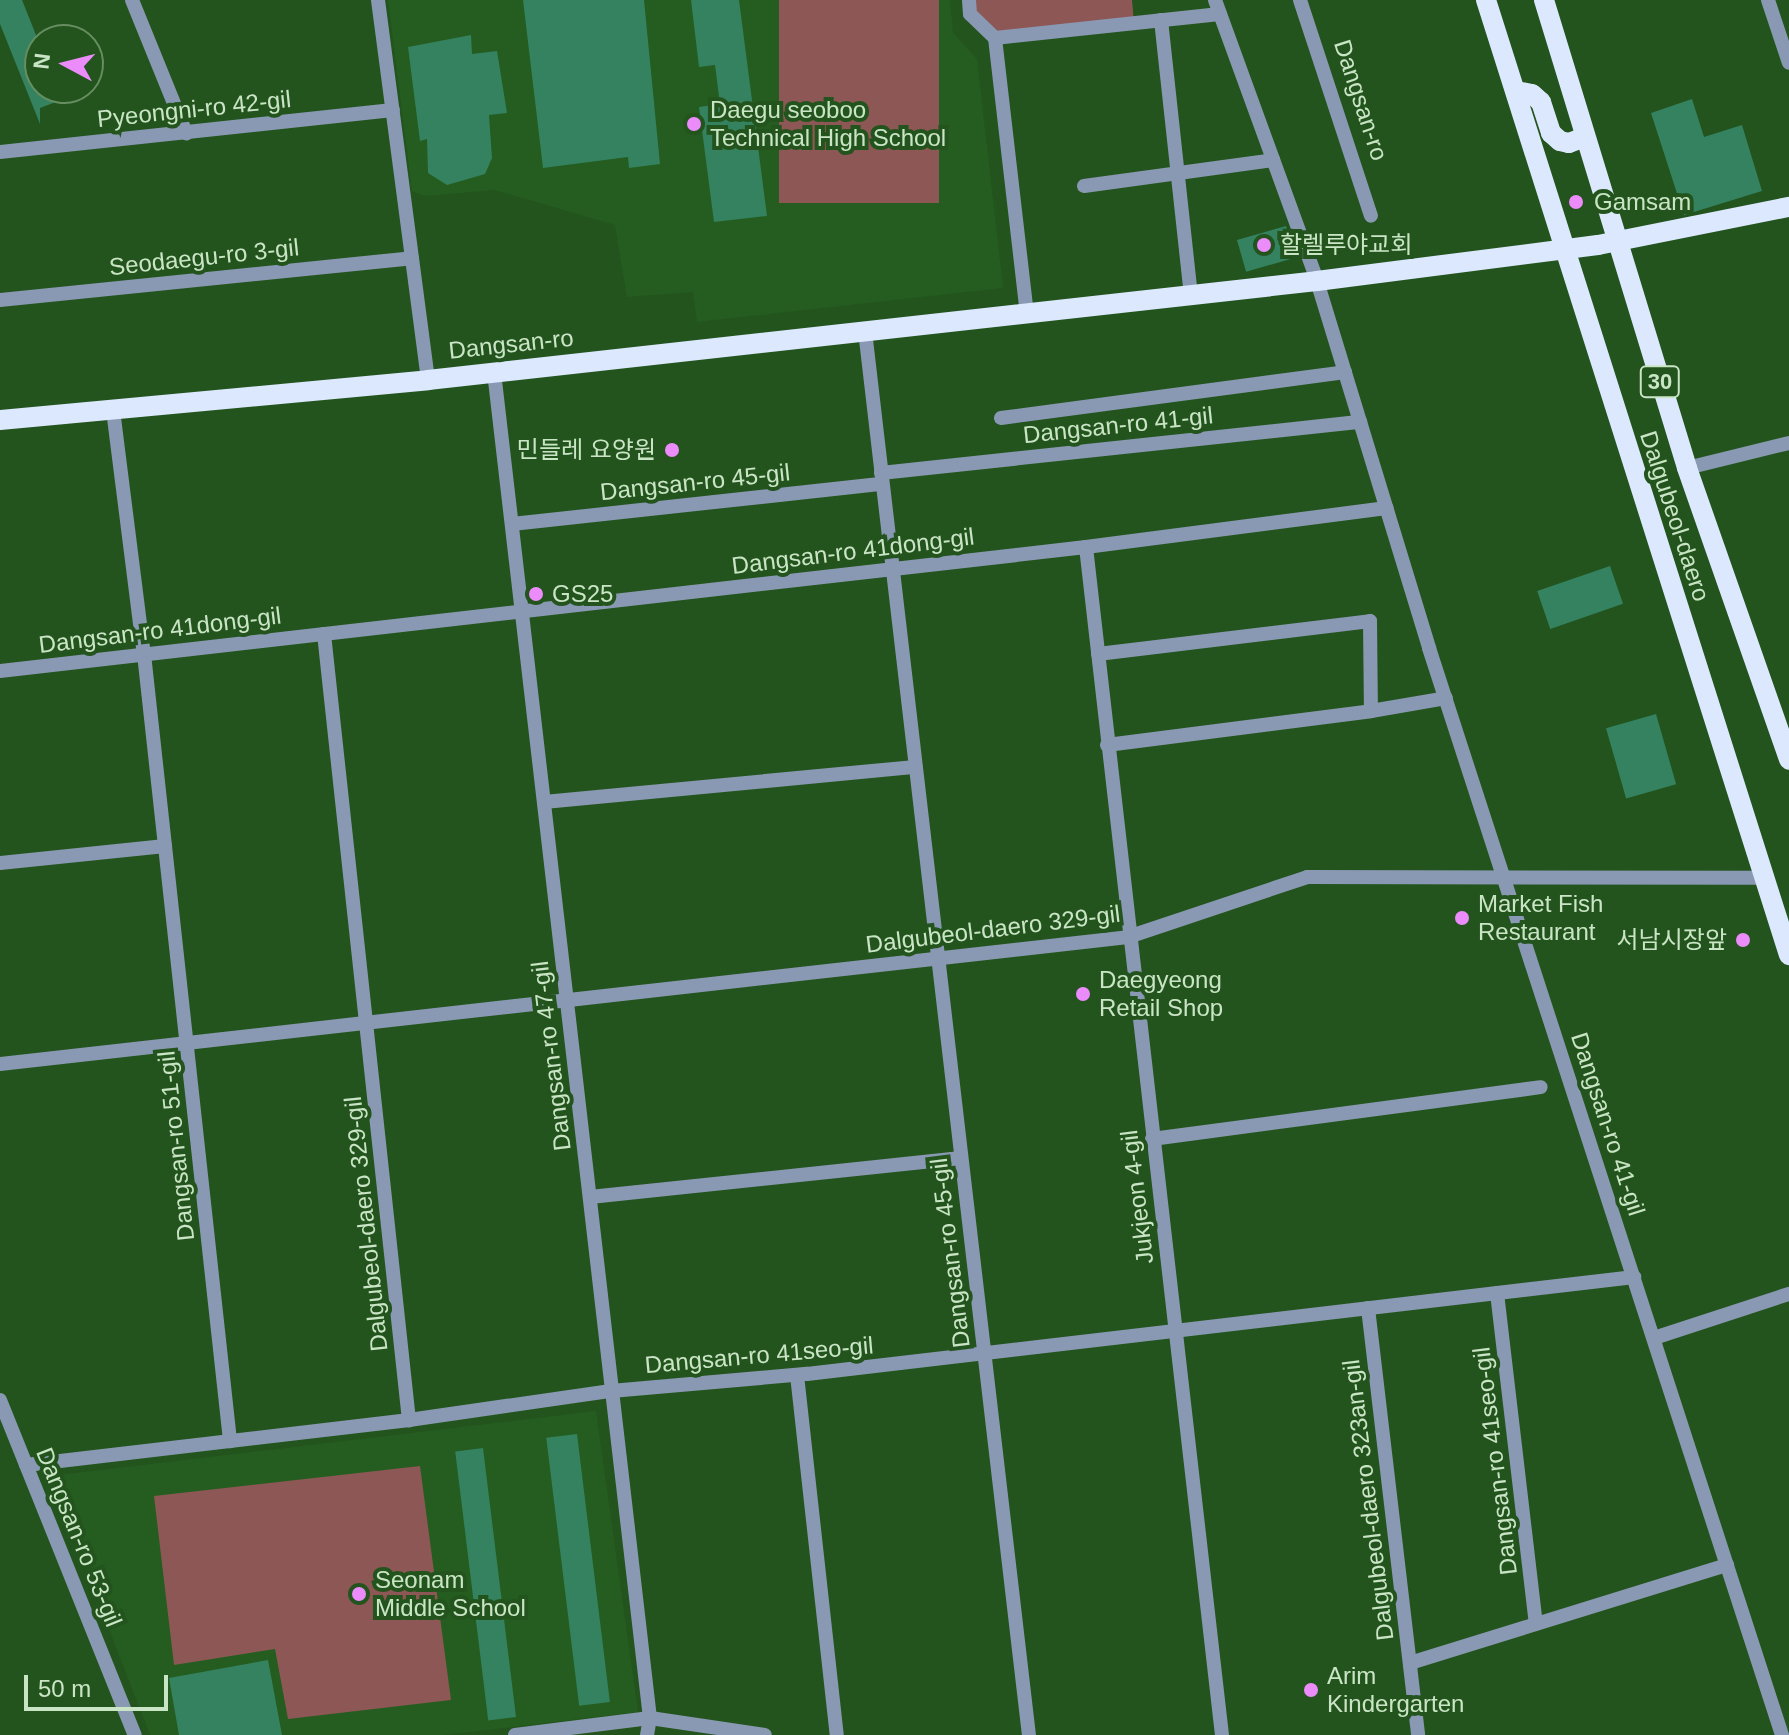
<!DOCTYPE html>
<html>
<head>
<meta charset="utf-8">
<style>
  body { margin:0 }
  #map { position:relative; width:1789px; height:1735px; overflow:hidden; background:#23541d; font-family:Helvetica,"Noto Sans KR",sans-serif }
  div>[style] { position:absolute }
  .built>* { inset:0; background:#245d1f }
  .green>* { inset:0; background:#8d5755; transform-origin:0 0 }
  .building>* { inset:0; background:#34825f; transform-origin:0 0 }
  .minor>* { height:14px; margin:-7px; padding:0 7px; transform-origin:7px; border-radius:7px; background:#8a99b3 }
  .major>* { height:20px; margin:-10px; padding:0 10px; transform-origin:10px; border-radius:10px; background:#dce8fe }
  .dots>* { width:22px; height:22px; translate:-50% -50%; box-sizing:border-box; border:4px solid #23541d; border-radius:50% }
  span { translate:-50% -50%; white-space:nowrap; text-align:center; line-height:1.15; -webkit-text-stroke:8px #23541d; paint-order:stroke }
  .shield-label span { padding:2px 6px; background:#23541d; border:2px solid; border-radius:6px; -webkit-text-stroke-width:0 }
  .shield-label { font-size:22px; color:#cae5c6; font-weight:700 }
  .street-label { font-size:24px; color:#cae5c6 }
  .poi-label { font-size:24px; color:#cae5c6 }
  .left { translate:0 -50%; text-align:left }
  .right { translate:-100% -50%; text-align:right }
  .north { position:absolute; left:24px; top:24px; width:80px; height:80px; box-sizing:border-box; background:#23541d; border:2px solid #668e61; border-radius:50%; rotate:277deg; font-size:22px; font-weight:700; line-height:32px; text-align:center; color:#cae5c6 }
  .north::after { content:''; display:block; margin:auto; width:28px; height:36px; background:#ec8cfb; clip-path:polygon(50% 0,100% 100%,50% 72%,0 100%) }
  .scale { position:absolute; left:24px; top:1675px; width:144px; height:36px; box-sizing:border-box; border:4px solid #cae5c6; border-top:0; padding-left:10px; font-size:24px; line-height:28px; white-space:nowrap; color:#cae5c6; -webkit-text-stroke:6px #23541d; paint-order:stroke }
</style>
</head>
<body>
<div id="map">
  <div class="built">
    <i style="clip-path:polygon(388px 0,950px 0,953px 33px,977px 59px,1003px 288px,697px 322px,693px 292px,627px 297px,615px 225px,495px 190px,425px 196px,412px 191px)"></i>
    <i style="clip-path:polygon(596px 1411px,638px 1712px,444px 1735px,150px 1735px,50px 1476px)"></i>
  </div>
  <div class="green">
    <i style="left:779px;top:0;width:160px;height:203px"></i>
    <i style="clip-path:polygon(969px 0,1132px 0,1134px 23px,995px 38px)"></i>
    <i style="clip-path:polygon(420px 1466px,451px 1700px,288px 1719px,275px 1649px,174px 1665px,154px 1496px)"></i>
  </div>
  <div class="building">
    <i style="clip-path:polygon(0 0,22px 0,40px 45px,40px 88px,57px 88px,61px 100px,40px 108px,40px 124px,0 24px)"></i>
    <i style="clip-path:polygon(523px 0,644px 0,660px 164px,629px 168px,628px 157px,543px 168px)"></i>
    <i style="clip-path:polygon(691px 0,739px 0,767px 216px,714px 222px,699px 107px,720px 104px,715px 65px,699px 67px)"></i>
    <i style="clip-path:polygon(471px 35px,472px 54px,497px 51px,507px 113px,489px 115px,492px 158px,485px 174px,447px 185px,428px 173px,427px 139px,420px 141px,408px 47px)"></i>
    <i style="clip-path:polygon(1692px 99px,1704px 137px,1742px 125px,1762px 191px,1684px 215px,1651px 113px)"></i>
    <i style="left:1286px;top:226px;width:33px;height:51px;rotate:74deg"></i>
    <i style="left:1610px;top:566px;width:40px;height:77px;rotate:71deg"></i>
    <i style="left:1656px;top:714px;width:73px;height:52px;rotate:74deg"></i>
    <i style="left:577px;top:1434px;width:270px;height:31px;rotate:83deg"></i>
    <i style="left:483px;top:1448px;width:271px;height:28px;rotate:83deg"></i>
    <i style="clip-path:polygon(268px 1660px,282px 1735px,179px 1735px,169px 1678px)"></i>
  </div>
  <div class="minor">
    <i style="left:132px;top:0;width:144px;rotate:67.9deg"></i>
    <i style="left:378px;top:0;width:383px;rotate:82.5deg"></i>
    <i style="left:969px;top:0;width:14px;rotate:86deg"></i>
    <i style="left:970px;top:14px;width:35px;rotate:44deg"></i>
    <i style="left:995px;top:38px;width:278px;rotate:83.4deg"></i>
    <i style="left:1215px;top:0;width:299px;rotate:70deg"></i>
    <i style="left:1317px;top:281px;width:384px;rotate:73deg"></i>
    <i style="left:1429px;top:648px;width:1143px;rotate:72.01deg"></i>
    <i style="left:1300px;top:0;width:227px;rotate:71.8deg"></i>
    <i style="left:1768px;top:0;width:66px;rotate:71.6deg"></i>
    <i style="left:1161px;top:20px;width:277px;rotate:83.8deg"></i>
    <i style="left:995px;top:38px;width:226px;rotate:-6.1deg"></i>
    <i style="left:0;top:152px;width:395px;rotate:-6.1deg"></i>
    <i style="left:1084px;top:186px;width:191px;rotate:-7.8deg"></i>
    <i style="left:0;top:300px;width:414px;rotate:-5.8deg"></i>
    <i style="left:865px;top:331px;width:1414px;rotate:83.34deg"></i>
    <i style="left:494px;top:372px;width:1355px;rotate:83.39deg"></i>
    <i style="left:650px;top:1718px;width:17px;rotate:100deg"></i>
    <i style="left:113px;top:410px;width:246px;rotate:82.8deg"></i>
    <i style="left:144px;top:654px;width:792px;rotate:83.76deg"></i>
    <i style="left:1001px;top:418px;width:347px;rotate:-7.6deg"></i>
    <i style="left:1687px;top:468px;width:105px;rotate:-13.8deg"></i>
    <i style="left:881px;top:473px;width:482px;rotate:-6.1deg"></i>
    <i style="left:512px;top:524px;width:372px;rotate:-6.2deg"></i>
    <i style="left:1086px;top:547px;width:1196px;rotate:83.47deg"></i>
    <i style="left:324px;top:634px;width:791px;rotate:83.83deg"></i>
    <i style="left:1098px;top:654px;width:274px;rotate:-6.9deg"></i>
    <i style="left:1370px;top:621px;width:90px;rotate:89.4deg"></i>
    <i style="left:0;top:671px;width:1093px;rotate:-6.51deg"></i>
    <i style="left:1086px;top:547px;width:303px;rotate:-7.4deg"></i>
    <i style="left:1107px;top:745px;width:266px;rotate:-7.3deg"></i>
    <i style="left:1371px;top:711px;width:76px;rotate:-9.8deg"></i>
    <i style="left:544px;top:802px;width:373px;rotate:-5.4deg"></i>
    <i style="left:0;top:863px;width:166px;rotate:-5.9deg"></i>
    <i style="left:0;top:1064px;width:1135px;rotate:-6.42deg"></i>
    <i style="left:1128px;top:937px;width:189px;rotate:-18.5deg"></i>
    <i style="left:1307px;top:877px;width:456px;rotate:0.1deg"></i>
    <i style="left:1152px;top:1139px;width:392px;rotate:-7.6deg"></i>
    <i style="left:590px;top:1197px;width:373px;rotate:-6deg"></i>
    <i style="left:1497px;top:1293px;width:333px;rotate:83.3deg"></i>
    <i style="left:1368px;top:1308px;width:430px;rotate:83.3deg"></i>
    <i style="left:1654px;top:1338px;width:142px;rotate:-18.1deg"></i>
    <i style="left:797px;top:1375px;width:362px;rotate:83.7deg"></i>
    <i style="left:0;top:1400px;width:361px;rotate:68.1deg"></i>
    <i style="left:26px;top:1465px;width:386px;rotate:-6.7deg"></i>
    <i style="left:409px;top:1420px;width:204px;rotate:-8.2deg"></i>
    <i style="left:611px;top:1391px;width:197px;rotate:-5deg"></i>
    <i style="left:807px;top:1374px;width:833px;rotate:-6.69deg"></i>
    <i style="left:1410px;top:1663px;width:332px;rotate:-17.2deg"></i>
    <i style="left:515px;top:1735px;width:136px;rotate:-7.2deg"></i>
    <i style="left:650px;top:1718px;width:116px;rotate:8.4deg"></i>
  </div>
  <div class="major">
    <i style="left:1486px;top:0;width:1002px;rotate:72.4deg"></i>
    <i style="left:1544px;top:0;width:489px;rotate:73deg"></i>
    <i style="left:1687px;top:468px;width:309px;rotate:70.7deg"></i>
    <i style="left:1516px;top:91px;width:16px;rotate:11deg"></i>
    <i style="left:1532px;top:94px;width:12px;rotate:42deg"></i>
    <i style="left:1541px;top:102px;width:33px;rotate:72deg"></i>
    <i style="left:1551px;top:133px;width:12px;rotate:42deg"></i>
    <i style="left:1560px;top:141px;width:9px;rotate:13deg"></i>
    <i style="left:1569px;top:143px;width:17px;rotate:-21deg"></i>
    <i style="left:0;top:420px;width:430px;rotate:-5.3deg"></i>
    <i style="left:428px;top:380px;width:894px;rotate:-6.35deg"></i>
    <i style="left:1317px;top:281px;width:283px;rotate:-7.3deg"></i>
    <i style="left:1598px;top:245px;width:195px;rotate:-11.3deg"></i>
  </div>
  <div class="dots">
    <i style="left:694px;top:124px;background:#ec8cfb"></i>
    <i style="left:1576px;top:202px;background:#ec8cfb"></i>
    <i style="left:1264px;top:245px;background:#ec8cfb"></i>
    <i style="left:672px;top:450px;background:#ec8cfb"></i>
    <i style="left:536px;top:594px;background:#ec8cfb"></i>
    <i style="left:1462px;top:918px;background:#ec8cfb"></i>
    <i style="left:1743px;top:940px;background:#ec8cfb"></i>
    <i style="left:1083px;top:994px;background:#ec8cfb"></i>
    <i style="left:359px;top:1594px;background:#ec8cfb"></i>
    <i style="left:1311px;top:1690px;background:#ec8cfb"></i>
  </div>
  <div class="shield-label">
    <span style="left:1660px;top:382px">30</span>
  </div>
  <div class="street-label">
    <span style="left:1361px;top:100px;rotate:72deg">Dangsan-ro</span>
    <span style="left:194px;top:109px;rotate:-6deg">Pyeongni-ro 42-gil</span>
    <span style="left:204px;top:257px;rotate:-6deg">Seodaegu-ro 3-gil</span>
    <span style="left:511px;top:344px;rotate:-6deg">Dangsan-ro</span>
    <span style="left:1118px;top:425px;rotate:-6deg">Dangsan-ro 41-gil</span>
    <span style="left:695px;top:482px;rotate:-6deg">Dangsan-ro 45-gil</span>
    <span style="left:1675px;top:516px;rotate:72deg">Dalgubeol-daero</span>
    <span style="left:853px;top:551px;rotate:-7deg">Dangsan-ro 41dong-gil</span>
    <span style="left:160px;top:630px;rotate:-7deg">Dangsan-ro 41dong-gil</span>
    <span style="left:993px;top:929px;rotate:-7deg">Dalgubeol-daero 329-gil</span>
    <span style="left:551px;top:1056px;rotate:-97deg">Dangsan-ro 47-gil</span>
    <span style="left:1608px;top:1124px;rotate:72deg">Dangsan-ro 41-gil</span>
    <span style="left:176px;top:1146px;rotate:-96deg">Dangsan-ro 51-gil</span>
    <span style="left:1137px;top:1197px;rotate:-97deg">Jukjeon 4-gil</span>
    <span style="left:366px;top:1224px;rotate:-96deg">Dalgubeol-daero 329-gil</span>
    <span style="left:950px;top:1253px;rotate:-97deg">Dangsan-ro 45-gil</span>
    <span style="left:759px;top:1355px;rotate:-5deg">Dangsan-ro 41seo-gil</span>
    <span style="left:1495px;top:1461px;rotate:-97deg">Dangsan-ro 41seo-gil</span>
    <span style="left:1368px;top:1500px;rotate:-97deg">Dalgubeol-daero 323an-gil</span>
    <span style="left:79px;top:1537px;rotate:68deg">Dangsan-ro 53-gil</span>
  </div>
  <div class="poi-label">
    <span class="left" style="left:710px;top:124px">Daegu seoboo<br>Technical High School</span>
    <span class="left" style="left:1594px;top:202px">Gamsam</span>
    <span class="left" style="left:1280px;top:245px">할렐루야교회</span>
    <span class="right" style="left:656px;top:450px">민들레 요양원</span>
    <span class="left" style="left:552px;top:594px">GS25</span>
    <span class="left" style="left:1478px;top:918px">Market Fish<br>Restaurant</span>
    <span class="right" style="left:1727px;top:940px">서남시장앞</span>
    <span class="left" style="left:1099px;top:994px">Daegyeong<br>Retail Shop</span>
    <span class="left" style="left:375px;top:1594px">Seonam<br>Middle School</span>
    <span class="left" style="left:1327px;top:1690px">Arim<br>Kindergarten</span>
  </div>
  <div class="north">N</div>
  <div class="scale">50 m</div>
</div>
</body>
</html>
